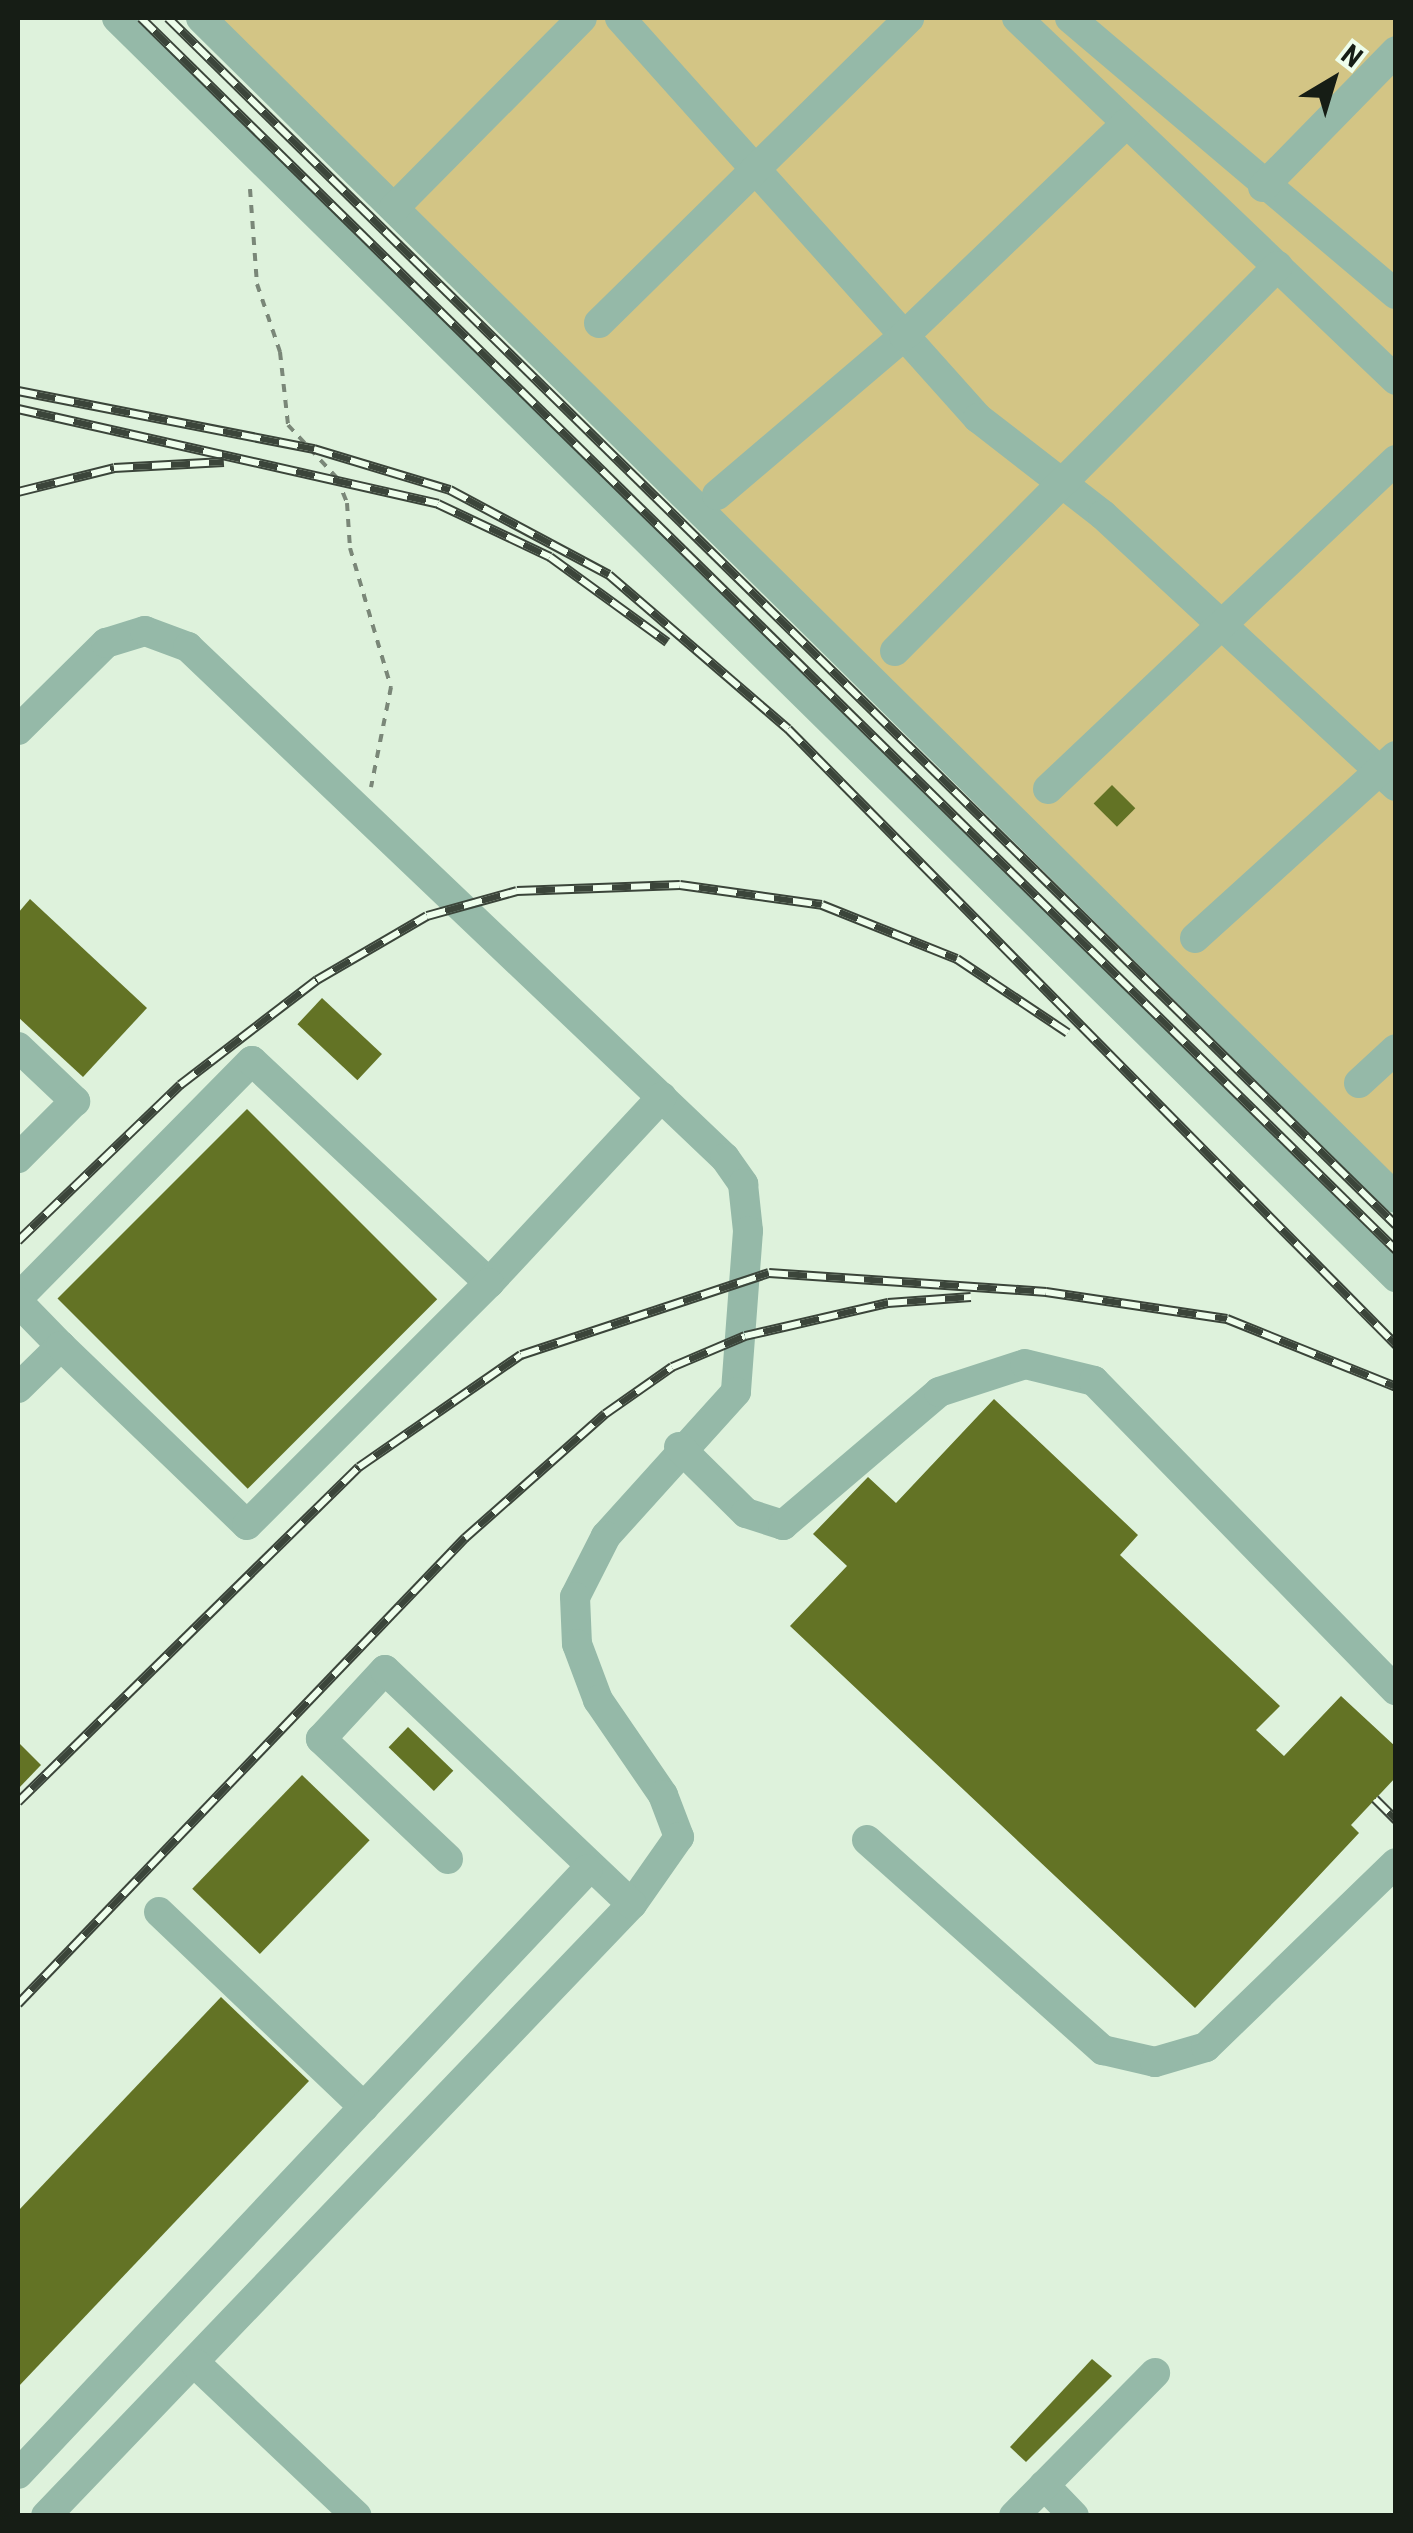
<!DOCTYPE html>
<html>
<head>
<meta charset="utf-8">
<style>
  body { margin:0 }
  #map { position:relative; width:1413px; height:2533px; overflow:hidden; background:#def2dc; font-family:"Roboto Condensed",sans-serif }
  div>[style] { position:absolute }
  .green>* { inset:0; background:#d3c585 }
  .building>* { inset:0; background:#637325; transform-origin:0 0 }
  .path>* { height:4px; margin-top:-2px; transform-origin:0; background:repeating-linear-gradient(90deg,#7a8778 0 8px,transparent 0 16px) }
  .minor>* { height:30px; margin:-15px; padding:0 15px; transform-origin:15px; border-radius:15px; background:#95b9a8 }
  .rail>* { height:10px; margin-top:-5px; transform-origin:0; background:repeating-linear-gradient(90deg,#eefeec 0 19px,#3b453a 0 38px); box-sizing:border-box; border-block:2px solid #3b453a }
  span { translate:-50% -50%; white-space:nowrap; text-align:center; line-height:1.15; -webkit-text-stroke:9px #eefeec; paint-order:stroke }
  .frame { position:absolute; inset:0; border:20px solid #161d15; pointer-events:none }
  .north { position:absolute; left:1283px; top:30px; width:100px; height:100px; -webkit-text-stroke:8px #eefeec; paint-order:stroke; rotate:38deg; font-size:28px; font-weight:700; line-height:40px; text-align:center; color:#161d15 }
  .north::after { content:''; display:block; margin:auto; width:35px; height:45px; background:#161d15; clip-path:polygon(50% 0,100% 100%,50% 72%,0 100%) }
</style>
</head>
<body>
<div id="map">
  <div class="green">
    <i style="clip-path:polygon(215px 18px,1395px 18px,1395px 1195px)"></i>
  </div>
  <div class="building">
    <i style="left:1112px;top:785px;width:33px;height:26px;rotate:45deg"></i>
    <i style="clip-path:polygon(30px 899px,147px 1008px,83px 1077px,18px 1017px,18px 913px)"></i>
    <i style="left:322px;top:998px;width:82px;height:36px;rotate:43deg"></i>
    <i style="left:247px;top:1109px;width:269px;height:268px;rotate:45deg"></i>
    <i style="clip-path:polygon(994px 1399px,1138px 1535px,1120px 1555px,1280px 1706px,1256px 1730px,1284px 1756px,1341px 1696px,1396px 1747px,1396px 1777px,1351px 1825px,1359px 1833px,1195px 2008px,790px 1626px,847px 1566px,813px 1534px,868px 1477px,896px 1503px)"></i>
    <i style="left:408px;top:1727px;width:63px;height:28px;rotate:44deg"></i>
    <i style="clip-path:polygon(18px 1742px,41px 1765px,18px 1789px)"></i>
    <i style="left:302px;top:1775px;width:94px;height:158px;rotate:44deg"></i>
    <i style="clip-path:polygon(221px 1997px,309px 2081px,18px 2387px,18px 2211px)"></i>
    <i style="clip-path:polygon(1092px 2359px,1112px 2376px,1026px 2462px,1010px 2447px)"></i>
  </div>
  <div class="path">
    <i style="left:250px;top:189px;width:95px;rotate:85.8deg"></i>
    <i style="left:257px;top:284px;width:72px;rotate:71.3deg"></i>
    <i style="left:280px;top:352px;width:73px;rotate:83.7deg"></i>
    <i style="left:288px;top:425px;width:72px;rotate:47.2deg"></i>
    <i style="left:337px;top:478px;width:27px;rotate:68deg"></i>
    <i style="left:347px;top:503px;width:45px;rotate:86.2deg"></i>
    <i style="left:350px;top:548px;width:145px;rotate:73.6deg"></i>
    <i style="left:391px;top:687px;width:102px;rotate:101.3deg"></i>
  </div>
  <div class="minor">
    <i style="left:117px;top:18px;width:1795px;rotate:44.55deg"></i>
    <i style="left:201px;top:18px;width:1679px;rotate:44.64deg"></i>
    <i style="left:620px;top:18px;width:537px;rotate:48.17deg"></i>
    <i style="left:978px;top:418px;width:158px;rotate:37.8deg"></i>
    <i style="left:1103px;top:515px;width:399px;rotate:42.8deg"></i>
    <i style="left:1017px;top:18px;width:524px;rotate:43.69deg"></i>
    <i style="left:1070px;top:18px;width:427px;rotate:40.3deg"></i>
    <i style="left:1263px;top:187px;width:190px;rotate:-45.6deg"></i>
    <i style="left:394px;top:208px;width:267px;rotate:-45.3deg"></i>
    <i style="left:599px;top:323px;width:435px;rotate:-44.5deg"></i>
    <i style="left:717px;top:495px;width:245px;rotate:-40.4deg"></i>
    <i style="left:904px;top:336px;width:308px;rotate:-43.7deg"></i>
    <i style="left:895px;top:651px;width:543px;rotate:-45.15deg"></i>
    <i style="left:18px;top:730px;width:124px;rotate:-44.7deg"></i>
    <i style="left:106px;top:643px;width:41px;rotate:-17.1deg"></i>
    <i style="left:145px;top:631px;width:46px;rotate:20.4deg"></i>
    <i style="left:188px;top:647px;width:741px;rotate:43.58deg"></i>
    <i style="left:725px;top:1158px;width:32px;rotate:55deg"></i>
    <i style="left:743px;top:1184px;width:47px;rotate:83.9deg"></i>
    <i style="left:748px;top:1231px;width:161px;rotate:94.3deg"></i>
    <i style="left:736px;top:1392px;width:194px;rotate:132.1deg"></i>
    <i style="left:606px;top:1536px;width:68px;rotate:116.9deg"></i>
    <i style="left:575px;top:1597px;width:47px;rotate:87.6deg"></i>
    <i style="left:577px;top:1644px;width:60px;rotate:69.4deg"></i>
    <i style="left:598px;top:1700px;width:115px;rotate:55.6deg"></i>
    <i style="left:663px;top:1795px;width:45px;rotate:69.1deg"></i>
    <i style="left:679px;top:1837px;width:82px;rotate:125deg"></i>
    <i style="left:632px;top:1904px;width:847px;rotate:133.76deg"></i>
    <i style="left:1048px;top:789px;width:479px;rotate:-43.4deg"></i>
    <i style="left:1195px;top:938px;width:271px;rotate:-42.2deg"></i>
    <i style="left:18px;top:1047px;width:79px;rotate:43.5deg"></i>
    <i style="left:75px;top:1101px;width:81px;rotate:135deg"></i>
    <i style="left:1359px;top:1083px;width:50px;rotate:-42.6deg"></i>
    <i style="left:18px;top:1298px;width:333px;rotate:-45.4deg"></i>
    <i style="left:252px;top:1061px;width:325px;rotate:43.1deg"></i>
    <i style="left:489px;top:1283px;width:254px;rotate:-47.1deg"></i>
    <i style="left:18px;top:1302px;width:62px;rotate:45.7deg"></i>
    <i style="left:61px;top:1346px;width:60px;rotate:135.7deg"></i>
    <i style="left:61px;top:1346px;width:258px;rotate:43.9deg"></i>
    <i style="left:247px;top:1525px;width:342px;rotate:-45deg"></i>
    <i style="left:679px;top:1447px;width:94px;rotate:44.6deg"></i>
    <i style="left:746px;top:1513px;width:39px;rotate:18deg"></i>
    <i style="left:783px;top:1525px;width:205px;rotate:-40.4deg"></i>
    <i style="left:939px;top:1392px;width:90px;rotate:-18deg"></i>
    <i style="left:1025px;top:1364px;width:71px;rotate:13.8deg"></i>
    <i style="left:1094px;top:1381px;width:432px;rotate:45.7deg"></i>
    <i style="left:867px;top:1840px;width:316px;rotate:41.7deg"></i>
    <i style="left:1103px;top:2050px;width:53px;rotate:13deg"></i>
    <i style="left:1155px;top:2062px;width:53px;rotate:-16.4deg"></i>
    <i style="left:1206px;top:2047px;width:264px;rotate:-44.1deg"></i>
    <i style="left:448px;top:1859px;width:175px;rotate:-136.6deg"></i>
    <i style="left:321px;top:1739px;width:94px;rotate:-47.2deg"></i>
    <i style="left:385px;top:1670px;width:340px;rotate:43.5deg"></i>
    <i style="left:159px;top:1912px;width:283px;rotate:43.6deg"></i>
    <i style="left:196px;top:2364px;width:221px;rotate:43.4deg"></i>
    <i style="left:18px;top:2474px;width:831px;rotate:-46.71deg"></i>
    <i style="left:1044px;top:2485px;width:43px;rotate:45.9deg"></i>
    <i style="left:1014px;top:2516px;width:201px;rotate:-45.4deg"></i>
  </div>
  <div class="rail">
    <i style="left:141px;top:18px;width:1759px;rotate:44.47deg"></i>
    <i style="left:168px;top:18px;width:1722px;rotate:44.51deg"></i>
    <i style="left:18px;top:391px;width:302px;rotate:11.1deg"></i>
    <i style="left:314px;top:449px;width:142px;rotate:16.8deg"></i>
    <i style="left:450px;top:490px;width:180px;rotate:28.1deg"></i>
    <i style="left:609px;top:575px;width:236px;rotate:40.7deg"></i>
    <i style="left:788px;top:729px;width:866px;rotate:45.37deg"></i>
    <i style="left:18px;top:409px;width:431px;rotate:12.7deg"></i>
    <i style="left:438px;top:504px;width:124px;rotate:25.3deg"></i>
    <i style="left:550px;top:557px;width:145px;rotate:36deg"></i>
    <i style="left:18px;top:492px;width:99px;rotate:-14deg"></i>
    <i style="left:114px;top:468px;width:110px;rotate:-3.1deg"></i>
    <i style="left:18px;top:1241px;width:225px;rotate:-43.9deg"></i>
    <i style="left:180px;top:1085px;width:173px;rotate:-37.5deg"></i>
    <i style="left:317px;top:980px;width:127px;rotate:-30.2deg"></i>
    <i style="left:427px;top:916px;width:93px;rotate:-15.5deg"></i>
    <i style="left:517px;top:891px;width:163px;rotate:-2.1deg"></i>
    <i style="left:680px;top:885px;width:143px;rotate:8deg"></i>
    <i style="left:822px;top:905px;width:145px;rotate:21.8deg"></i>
    <i style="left:957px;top:959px;width:133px;rotate:33.7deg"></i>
    <i style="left:1375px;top:1799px;width:30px;rotate:45deg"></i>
    <i style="left:18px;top:1802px;width:478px;rotate:-44.5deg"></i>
    <i style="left:359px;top:1467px;width:197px;rotate:-34.7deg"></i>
    <i style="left:521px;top:1355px;width:261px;rotate:-18.3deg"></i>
    <i style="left:769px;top:1273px;width:278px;rotate:3.9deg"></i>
    <i style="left:1046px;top:1292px;width:183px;rotate:8.5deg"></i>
    <i style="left:1227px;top:1319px;width:182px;rotate:21.9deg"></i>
    <i style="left:18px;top:2004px;width:646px;rotate:-46.19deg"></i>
    <i style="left:465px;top:1538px;width:187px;rotate:-41.5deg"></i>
    <i style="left:605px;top:1414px;width:82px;rotate:-35deg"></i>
    <i style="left:672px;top:1367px;width:79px;rotate:-23deg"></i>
    <i style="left:745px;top:1336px;width:147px;rotate:-13deg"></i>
    <i style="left:888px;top:1303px;width:83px;rotate:-4.1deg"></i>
  </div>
  <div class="frame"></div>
  <div class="north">N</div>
</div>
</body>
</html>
